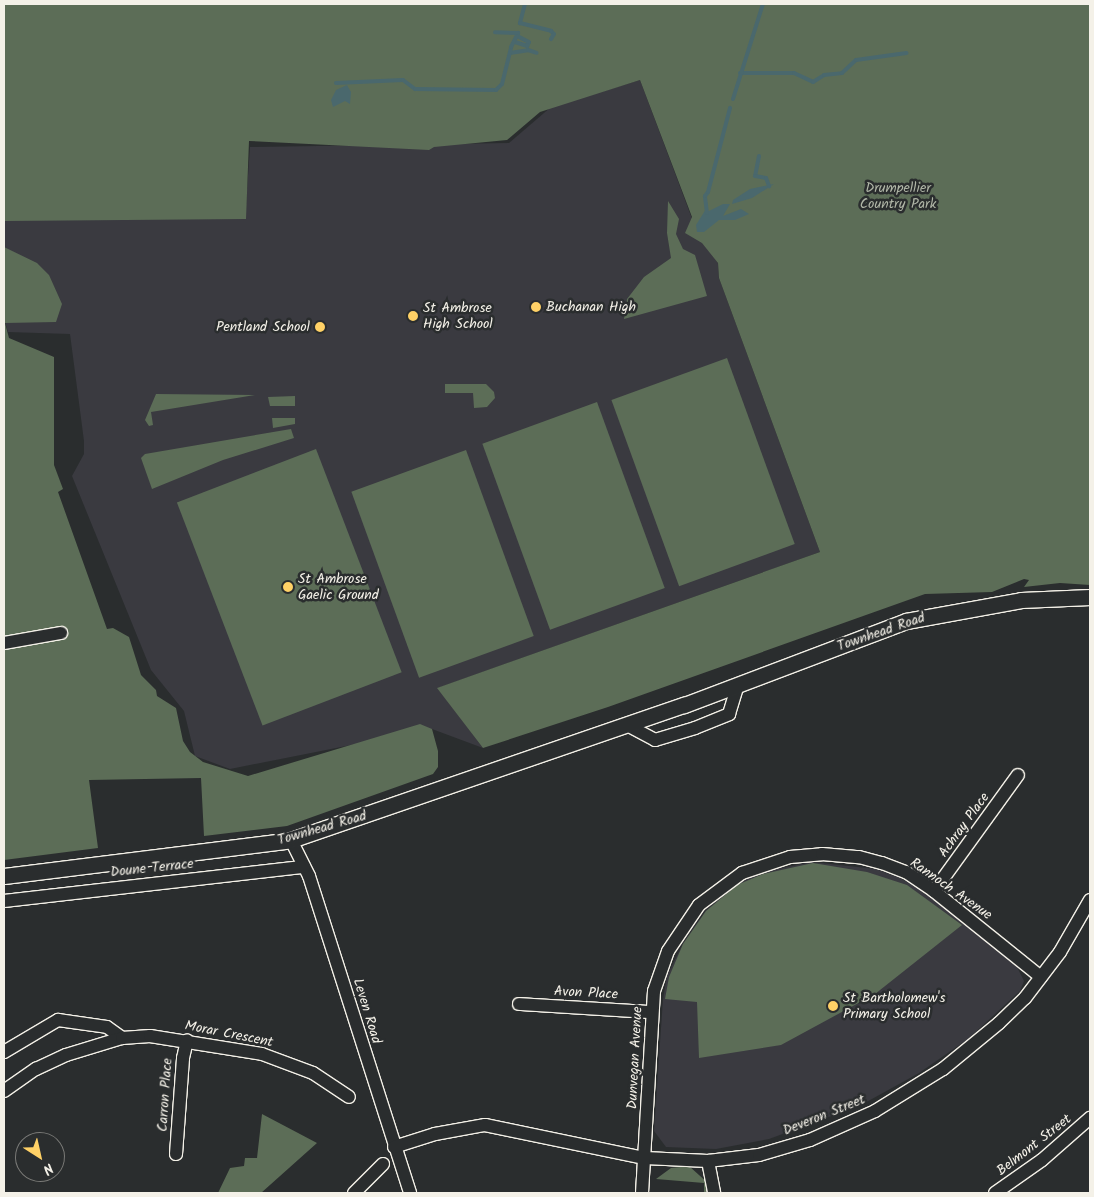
<!DOCTYPE html>
<html>
<head>
<meta charset="utf-8">
<style>
  body { margin:0 }
  #map { position:relative; width:1094px; height:1197px; overflow:hidden; background:#2a2d2e; font-family:Kalam,sans-serif }
  div>[style] { position:absolute }
  .built>* { inset:0; background:#3a3a40 }
  .green>* { inset:0; background:#5c6d57; transform-origin:0 0 }
  .water>* { inset:0; background:#4a686d }
  .stream>* { height:4px; margin:-2px; padding:0 2px; transform-origin:2px; border-radius:2px; background:#4a686d }
  .roads { filter:drop-shadow(1px 0 #f4f1e8) drop-shadow(-1px 0 #f4f1e8) drop-shadow(0 1px #f4f1e8) drop-shadow(0 -1px #f4f1e8) }
  .minor>* { height:12px; margin:-6px; padding:0 6px; transform-origin:6px; border-radius:6px; background:#2a2d2e }
  .tertiary>* { height:15px; margin:-7.5px; padding:0 7.5px; transform-origin:7.5px; border-radius:7.5px; background:#2a2d2e }
  .dots>* { width:14px; height:14px; translate:-50% -50%; box-sizing:border-box; border:2px solid #2a2d2e; border-radius:50% }
  span { translate:-50% -50%; white-space:nowrap; text-align:center; line-height:1.15; -webkit-text-stroke:5px #2a2d2e; paint-order:stroke }
  .park-label { font-size:14px; color:#b0b6a7 }
  .poi-label { font-size:14px; color:#f4f1e8 }
  .left { translate:0 -50%; text-align:left }
  .right { translate:-100% -50%; text-align:right }
  .street-label { font-size:14px; color:#f4f1e8 }
  .frame { position:absolute; inset:0; border:5px solid #f4f1e8; pointer-events:none }
  .north { position:absolute; left:15px; top:1132px; width:50px; height:50px; box-sizing:border-box; background:#2a2d2e; border:1px solid #7b7b78; border-radius:50%; rotate:145deg; font-size:14px; font-weight:700; line-height:20px; text-align:center; color:#f4f1e8 }
  .north::after { content:''; display:block; margin:auto; width:18px; height:22px; background:#ffd166; clip-path:polygon(50% 0,100% 100%,50% 72%,0 100%) }
</style>
</head>
<body>
<div id="map">
  <div class="built">
    <i style="clip-path:polygon(640px 80px,697px 232px,718px 263px,719px 278px,820px 552px,438px 688px,483px 748px,432px 729px,230px 769px,195px 756px,184px 711px,151px 670px,72px 476px,84px 454px,84px 441px,70px 334px,8px 332px,4px 319px,4px 217px,245px 219px,250px 147px,509px 143px,551px 107px)"></i>
    <i style="clip-path:polygon(812px 862px,876px 869px,900px 878px,929px 895px,1015px 963px,1024px 981px,1020px 991px,968px 1039px,919px 1073px,861px 1105px,769px 1139px,716px 1149px,666px 1147px,654px 1131px,663px 999px,667px 976px,683px 943px,706px 910px,737px 884px,763px 872px)"></i>
  </div>
  <div class="green">
    <i style="clip-path:polygon(4px 4px,1090px 4px,1090px 585px,1060px 583px,1024px 587px,1029px 580px,1024px 579px,992px 592px,925px 594px,608px 707px,483px 748px,437px 688px,820px 552px,719px 278px,718px 263px,702px 243px,685px 233px,692px 217px,640px 80px,540px 112px,507px 140px,434px 147px,429px 150px,249px 141px,246px 219px,4px 221px)"></i>
    <i style="clip-path:polygon(668px 201px,679px 219px,676px 234px,683px 249px,695px 255px,707px 296px,624px 319px,627px 299px,644px 277px,671px 258px,667px 233px)"></i>
    <i style="clip-path:polygon(4px 247px,37px 263px,49px 275px,62px 304px,56px 322px,5px 323px,9px 338px,54px 357px,54px 465px,63px 489px,58px 492px,107px 629px,113px 628px,129px 637px,141px 675px,156px 690px,157px 696px,176px 708px,183px 741px,190px 752px,203px 762px,248px 776px,420px 724px,432px 729px,438px 751px,438px 767px,433px 774px,287px 826px,204px 836px,201px 778px,89px 780px,98px 848px,4px 860px)"></i>
    <i style="left:727px;top:358px;width:198px;height:123px;rotate:70deg"></i>
    <i style="clip-path:polygon(445px 384px,486px 384px,494px 392px,495px 398px,487px 407px,474px 408px,473px 393px,445px 393px)"></i>
    <i style="clip-path:polygon(156px 394px,255px 395px,151px 412px,153px 425px,149px 426px,145px 420px)"></i>
    <i style="clip-path:polygon(295px 396px,295px 406px,270px 406px,268px 397px)"></i>
    <i style="left:597px;top:402px;width:198px;height:122px;rotate:70deg"></i>
    <i style="clip-path:polygon(272px 418px,295px 418px,295px 424px,273px 428px)"></i>
    <i style="clip-path:polygon(291px 429px,294px 438px,223px 460px,152px 489px,141px 458px,145px 454px)"></i>
    <i style="left:316px;top:449px;width:239px;height:149px;rotate:69deg"></i>
    <i style="left:466px;top:450px;width:198px;height:122px;rotate:70deg"></i>
    <i style="clip-path:polygon(813px 863px,867px 872px,907px 885px,962px 925px,875px 994px,781px 1045px,699px 1058px,697px 1002px,665px 999px,669px 977px,683px 944px,706px 911px,737px 885px,763px 874px)"></i>
    <i style="clip-path:polygon(262px 1114px,317px 1143px,261px 1193px,218px 1193px,230px 1168px,244px 1166px,245px 1158px,257px 1158px)"></i>
    <i style="clip-path:polygon(689px 1166px,709px 1184px,710px 1193px,704px 1193px,704px 1183px,656px 1179px,671px 1168px)"></i>
  </div>
  <div class="water">
    <i style="clip-path:polygon(347px 85px,351px 92px,350px 104px,345px 101px,333px 107px,331px 100px,336px 90px)"></i>
    <i style="clip-path:polygon(774px 184px,752px 198px,732px 204px,733px 200px,750px 189px)"></i>
    <i style="clip-path:polygon(723px 204px,730px 204px,723px 216px,741px 209px,749px 214px,735px 220px,719px 220px,704px 232px,697px 232px,696px 225px,706px 209px,707px 212px)"></i>
  </div>
  <div class="stream">
    <i style="left:525px;top:4px;width:20px;rotate:105deg"></i>
    <i style="left:520px;top:23px;width:32px;rotate:14deg"></i>
    <i style="left:551px;top:31px;width:4px;rotate:45deg"></i>
    <i style="left:554px;top:34px;width:6px;rotate:121deg"></i>
    <i style="left:515px;top:42px;width:13px;rotate:18deg"></i>
    <i style="left:527px;top:46px;width:4px;rotate:-63deg"></i>
    <i style="left:529px;top:42px;width:13px;rotate:-153deg"></i>
    <i style="left:510px;top:53px;width:18px;rotate:-9deg"></i>
    <i style="left:528px;top:50px;width:9px;rotate:18deg"></i>
    <i style="left:740px;top:73px;width:54px"></i>
    <i style="left:794px;top:73px;width:21px;rotate:25deg"></i>
    <i style="left:813px;top:82px;width:13px;rotate:-32deg"></i>
    <i style="left:824px;top:75px;width:18px;rotate:-6deg"></i>
    <i style="left:842px;top:73px;width:19px;rotate:-43deg"></i>
    <i style="left:856px;top:60px;width:51px;rotate:-7.8deg"></i>
    <i style="left:336px;top:83px;width:67px;rotate:-2.6deg"></i>
    <i style="left:403px;top:80px;width:15px;rotate:37deg"></i>
    <i style="left:415px;top:89px;width:81px;rotate:0.7deg"></i>
    <i style="left:496px;top:90px;width:8px;rotate:-45deg"></i>
    <i style="left:502px;top:84px;width:38px;rotate:-76deg"></i>
    <i style="left:511px;top:47px;width:16px;rotate:-63deg"></i>
    <i style="left:518px;top:33px;width:23px;rotate:-178deg"></i>
    <i style="left:733px;top:99px;width:100px;rotate:-72.5deg"></i>
    <i style="left:759px;top:156px;width:20px;rotate:101deg"></i>
    <i style="left:755px;top:176px;width:11px;rotate:10deg"></i>
    <i style="left:766px;top:178px;width:9px;rotate:69deg"></i>
    <i style="left:707px;top:213px;width:17px;rotate:-97deg"></i>
    <i style="left:705px;top:196px;width:5px;rotate:-53deg"></i>
    <i style="left:708px;top:192px;width:87px;rotate:-75.3deg"></i>
  </div>
  <div class="roads">
    <div class="minor">
      <i style="left:4px;top:643px;width:58px;rotate:-10deg"></i>
      <i style="left:627px;top:725px;width:32px;rotate:28deg"></i>
      <i style="left:655px;top:740px;width:42px;rotate:-16.7deg"></i>
      <i style="left:695px;top:728px;width:37px;rotate:-22deg"></i>
      <i style="left:729px;top:714px;width:30px;rotate:-73deg"></i>
      <i style="left:291px;top:840px;width:40px;rotate:63.4deg"></i>
      <i style="left:309px;top:876px;width:333px;rotate:72.3deg"></i>
      <i style="left:934px;top:891px;width:143px;rotate:-54.1deg"></i>
      <i style="left:4px;top:901px;width:302px;rotate:-6.5deg"></i>
      <i style="left:519px;top:1004px;width:132px;rotate:3.5deg"></i>
      <i style="left:4px;top:1052px;width:63px;rotate:-30.7deg"></i>
      <i style="left:58px;top:1020px;width:49px;rotate:8.1deg"></i>
      <i style="left:107px;top:1027px;width:19px;rotate:36deg"></i>
      <i style="left:4px;top:1091px;width:39px;rotate:-35deg"></i>
      <i style="left:36px;top:1069px;width:33px;rotate:-25deg"></i>
      <i style="left:66px;top:1055px;width:59px;rotate:-16.9deg"></i>
      <i style="left:122px;top:1038px;width:28px;rotate:-4deg"></i>
      <i style="left:150px;top:1036px;width:113px;rotate:9.1deg"></i>
      <i style="left:262px;top:1054px;width:54px;rotate:20.4deg"></i>
      <i style="left:313px;top:1073px;width:43px;rotate:33.7deg"></i>
      <i style="left:394px;top:1147px;width:43px;rotate:-17.6deg"></i>
      <i style="left:435px;top:1134px;width:51px;rotate:-10.2deg"></i>
      <i style="left:485px;top:1125px;width:163px;rotate:11.7deg"></i>
      <i style="left:645px;top:1158px;width:63px;rotate:2.7deg"></i>
      <i style="left:708px;top:1161px;width:51px;rotate:-6.7deg"></i>
      <i style="left:759px;top:1155px;width:53px;rotate:-16.4deg"></i>
      <i style="left:810px;top:1140px;width:71px;rotate:-24deg"></i>
      <i style="left:875px;top:1111px;width:80px;rotate:-31.7deg"></i>
      <i style="left:943px;top:1069px;width:72px;rotate:-39.4deg"></i>
      <i style="left:999px;top:1023px;width:36px;rotate:-44deg"></i>
      <i style="left:1025px;top:998px;width:58px;rotate:-52.7deg"></i>
      <i style="left:1060px;top:952px;width:60px;rotate:-60deg"></i>
      <i style="left:176px;top:1154px;width:96px;rotate:-85.8deg"></i>
      <i style="left:183px;top:1058px;width:18px;rotate:-77deg"></i>
      <i style="left:708px;top:1161px;width:33px;rotate:79deg"></i>
      <i style="left:354px;top:1193px;width:41px;rotate:-45deg"></i>
      <i style="left:642px;top:1193px;width:202px;rotate:-86.6deg"></i>
      <i style="left:654px;top:991px;width:42px;rotate:-70.7deg"></i>
      <i style="left:668px;top:951px;width:55px;rotate:-56deg"></i>
      <i style="left:699px;top:905px;width:54px;rotate:-36.7deg"></i>
      <i style="left:742px;top:873px;width:51px;rotate:-18.4deg"></i>
      <i style="left:790px;top:857px;width:32px;rotate:-5deg"></i>
      <i style="left:822px;top:854px;width:37px;rotate:5deg"></i>
      <i style="left:859px;top:857px;width:24px;rotate:15deg"></i>
      <i style="left:882px;top:863px;width:26px;rotate:21deg"></i>
      <i style="left:906px;top:872px;width:34px;rotate:34deg"></i>
      <i style="left:934px;top:891px;width:137px;rotate:38.8deg"></i>
      <i style="left:995px;top:1193px;width:57px;rotate:-35.1deg"></i>
      <i style="left:1042px;top:1160px;width:64px;rotate:-41.2deg"></i>
    </div>
    <div class="tertiary">
      <i style="left:4px;top:876px;width:289px;rotate:-7.1deg"></i>
      <i style="left:291px;top:840px;width:416px;rotate:-19deg"></i>
      <i style="left:684px;top:705px;width:237px;rotate:-20.7deg"></i>
      <i style="left:906px;top:621px;width:117px;rotate:-10.3deg"></i>
      <i style="left:1021px;top:600px;width:69px;rotate:-2.5deg"></i>
    </div>
  </div>
  <div class="dots">
    <i style="left:536px;top:307px;background:#ffd166"></i>
    <i style="left:413px;top:316px;background:#ffd166"></i>
    <i style="left:320px;top:327px;background:#ffd166"></i>
    <i style="left:288px;top:587px;background:#ffd166"></i>
    <i style="left:833px;top:1006px;background:#ffd166"></i>
  </div>
  <div class="park-label">
    <span style="left:898px;top:196px">Drumpellier<br>Country Park</span>
  </div>
  <div class="poi-label">
    <span class="left" style="left:546px;top:307px">Buchanan High</span>
    <span class="left" style="left:423px;top:316px">St Ambrose<br>High School</span>
    <span class="right" style="left:310px;top:327px">Pentland School</span>
    <span class="left" style="left:298px;top:587px">St Ambrose<br>Gaelic Ground</span>
    <span class="left" style="left:843px;top:1006px">St Bartholomew's<br>Primary School</span>
  </div>
  <div class="street-label">
    <span style="left:881px;top:632px;rotate:-19deg">Townhead Road</span>
    <span style="left:964px;top:825px;rotate:-54deg">Achray Place</span>
    <span style="left:322px;top:828px;rotate:-16deg">Townhead Road</span>
    <span style="left:152px;top:868px;rotate:-6deg">Doune Terrace</span>
    <span style="left:951px;top:889px;rotate:35deg">Rannoch Avenue</span>
    <span style="left:586px;top:993px;rotate:3deg">Avon Place</span>
    <span style="left:367px;top:1011px;rotate:73deg">Leven Road</span>
    <span style="left:229px;top:1034px;rotate:11deg">Morar Crescent</span>
    <span style="left:635px;top:1058px;rotate:-87deg">Dunvegan Avenue</span>
    <span style="left:165px;top:1095px;rotate:-86deg">Carron Place</span>
    <span style="left:824px;top:1115px;rotate:-22deg">Deveron Street</span>
    <span style="left:1034px;top:1145px;rotate:-38deg">Belmont Street</span>
  </div>
  <div class="frame"></div>
  <div class="north">N</div>
</div>
</body>
</html>
